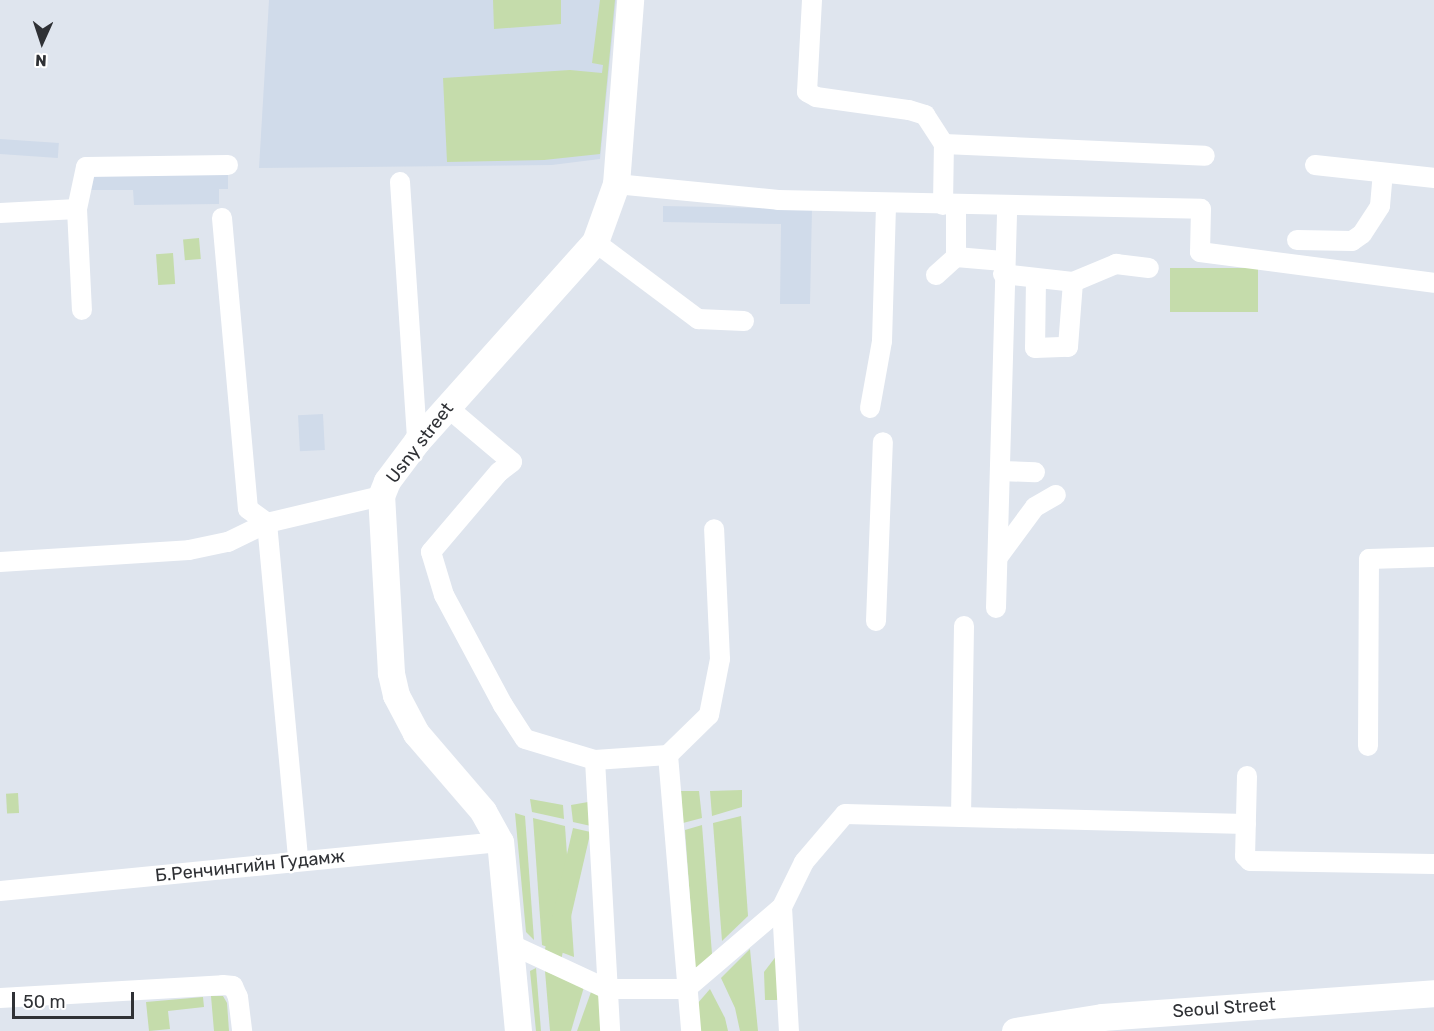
<!DOCTYPE html>
<html>
<head>
<meta charset="utf-8">
<style>
  body { margin:0 }
  #map { position:relative; width:1434px; height:1031px; overflow:hidden; background:#dfe5ee; font-family:Rubik,sans-serif }
  div>[style] { position:absolute }
  .built>* { inset:0; background:#d0dbea; transform-origin:0 0 }
  .green>* { inset:0; background:#c5dcab; transform-origin:0 0 }
  .minor>* { height:20px; margin:-10px; padding:0 10px; transform-origin:10px; border-radius:10px; background:#fff }
  .secondary>* { height:27px; margin:-13.5px; padding:0 13.5px; transform-origin:13.5px; border-radius:13.5px; background:#fff }
  span { translate:-50% -50%; white-space:nowrap; text-align:center; line-height:1.15; -webkit-text-stroke:5px #fff; paint-order:stroke }
  .street-label { font-size:18px; color:#2f3135 }
  .north { position:absolute; left:12px; top:12px; width:60px; height:60px; -webkit-text-stroke:4px #fff; paint-order:stroke; rotate:183deg; font-size:16px; font-weight:700; line-height:24px; text-align:center; color:#2f3135 }
  .north::after { content:''; display:block; margin:auto; width:21px; height:27px; background:#2f3135; clip-path:polygon(50% 0,100% 100%,50% 72%,0 100%) }
  .scale { position:absolute; left:12px; top:992px; width:122px; height:27px; box-sizing:border-box; border:3px solid #2f3135; border-top:0; padding-left:8px; font-size:18px; line-height:21px; white-space:nowrap; color:#2f3135; -webkit-text-stroke:4px #fff; paint-order:stroke }
</style>
</head>
<body>
<div id="map">
  <div class="built">
    <i style="clip-path:polygon(269px 0,616px 0,600px 159px,552px 165px,259px 168px)"></i>
    <i style="left:0;top:139px;width:59px;height:15px;rotate:4deg"></i>
    <i style="clip-path:polygon(228px 173px,228px 189px,219px 189px,219px 204px,134px 205px,133px 190px,91px 190px,92px 176px)"></i>
    <i style="clip-path:polygon(663px 206px,812px 209px,810px 304px,780px 304px,781px 224px,663px 222px)"></i>
    <i style="left:323px;top:414px;width:36px;height:25px;rotate:87deg"></i>
  </div>
  <div class="green">
    <i style="clip-path:polygon(493px 0,561px 0,561px 24px,494px 29px)"></i>
    <i style="clip-path:polygon(600px 0,615px 0,600px 154px,544px 160px,447px 162px,443px 78px,570px 70px,602px 73px,603px 65px,592px 63px)"></i>
    <i style="left:199px;top:238px;width:21px;height:16px;rotate:85deg"></i>
    <i style="left:173px;top:253px;width:31px;height:17px;rotate:86deg"></i>
    <i style="left:1170px;top:268px;width:88px;height:44px"></i>
    <i style="clip-path:polygon(742px 790px,742px 807px,712px 816px,710px 791px)"></i>
    <i style="clip-path:polygon(681px 791px,699px 791px,702px 818px,683px 823px)"></i>
    <i style="left:18px;top:793px;width:20px;height:12px;rotate:87deg"></i>
    <i style="clip-path:polygon(530px 799px,563px 805px,564px 819px,532px 812px)"></i>
    <i style="clip-path:polygon(588px 802px,591px 826px,573px 822px,571px 805px)"></i>
    <i style="clip-path:polygon(515px 813px,525px 816px,534px 940px,526px 932px)"></i>
    <i style="clip-path:polygon(741px 816px,748px 916px,722px 941px,713px 823px)"></i>
    <i style="clip-path:polygon(533px 818px,565px 826px,574px 957px,542px 945px)"></i>
    <i style="clip-path:polygon(702px 825px,712px 954px,699px 967px,695px 967px,685px 830px)"></i>
    <i style="left:573px;top:828px;width:18px;height:133px;rotate:13deg"></i>
    <i style="clip-path:polygon(750px 949px,758px 1031px,740px 1031px,735px 1008px,721px 978px)"></i>
    <i style="clip-path:polygon(777px 955px,782px 1000px,765px 1000px,764px 972px)"></i>
    <i style="clip-path:polygon(536px 968px,541px 1031px,536px 1031px,530px 971px)"></i>
    <i style="clip-path:polygon(545px 971px,584px 987px,571px 1031px,550px 1031px)"></i>
    <i style="clip-path:polygon(710px 989px,725px 1018px,728px 1031px,698px 1031px,697px 1004px)"></i>
    <i style="clip-path:polygon(591px 992px,598px 994px,605px 1031px,577px 1031px)"></i>
    <i style="clip-path:polygon(211px 996px,223px 996px,227px 1003px,229px 1031px,214px 1031px)"></i>
    <i style="clip-path:polygon(203px 997px,204px 1007px,168px 1011px,170px 1029px,149px 1031px,146px 1002px)"></i>
  </div>
  <div class="minor">
    <i style="left:812px;top:0;width:92px;rotate:93.1deg"></i>
    <i style="left:807px;top:92px;width:10px;rotate:29deg"></i>
    <i style="left:816px;top:97px;width:94px;rotate:8deg"></i>
    <i style="left:909px;top:110px;width:17px;rotate:17deg"></i>
    <i style="left:925px;top:115px;width:35px;rotate:57deg"></i>
    <i style="left:1315px;top:165px;width:120px;rotate:6.2deg"></i>
    <i style="left:400px;top:182px;width:260px;rotate:86.2deg"></i>
    <i style="left:616px;top:184px;width:163px;rotate:5.6deg"></i>
    <i style="left:778px;top:200px;width:423px;rotate:1.2deg"></i>
    <i style="left:1201px;top:209px;width:43px;rotate:91.3deg"></i>
    <i style="left:1200px;top:252px;width:236px;rotate:7.5deg"></i>
    <i style="left:943px;top:205px;width:61px;rotate:-89.1deg"></i>
    <i style="left:944px;top:144px;width:261px;rotate:2.6deg"></i>
    <i style="left:77px;top:209px;width:43px;rotate:-77.9deg"></i>
    <i style="left:86px;top:167px;width:142px;rotate:-0.8deg"></i>
    <i style="left:0;top:213px;width:77px;rotate:-3deg"></i>
    <i style="left:77px;top:209px;width:101px;rotate:87.2deg"></i>
    <i style="left:222px;top:218px;width:292px;rotate:84.9deg"></i>
    <i style="left:248px;top:509px;width:24px;rotate:36deg"></i>
    <i style="left:267px;top:523px;width:337px;rotate:84.7deg"></i>
    <i style="left:1297px;top:240px;width:55px;rotate:1deg"></i>
    <i style="left:1352px;top:241px;width:12px;rotate:-35deg"></i>
    <i style="left:1362px;top:234px;width:33px;rotate:-57deg"></i>
    <i style="left:1380px;top:206px;width:33px;rotate:-85deg"></i>
    <i style="left:595px;top:242px;width:129px;rotate:36.8deg"></i>
    <i style="left:698px;top:319px;width:46px;rotate:2.5deg"></i>
    <i style="left:956px;top:257px;width:47px;rotate:4.9deg"></i>
    <i style="left:1003px;top:274px;width:70px;rotate:6.5deg"></i>
    <i style="left:1073px;top:282px;width:47px;rotate:-22.7deg"></i>
    <i style="left:1116px;top:264px;width:33px;rotate:7deg"></i>
    <i style="left:936px;top:275px;width:27px;rotate:-42deg"></i>
    <i style="left:956px;top:257px;width:52px;rotate:-90deg"></i>
    <i style="left:1036px;top:279px;width:69px;rotate:90.8deg"></i>
    <i style="left:1035px;top:348px;width:33px;rotate:-2deg"></i>
    <i style="left:1068px;top:347px;width:65px;rotate:-85.6deg"></i>
    <i style="left:447px;top:407px;width:85px;rotate:40.2deg"></i>
    <i style="left:512px;top:462px;width:16px;rotate:142deg"></i>
    <i style="left:499px;top:472px;width:105px;rotate:130.4deg"></i>
    <i style="left:431px;top:552px;width:45px;rotate:73.2deg"></i>
    <i style="left:444px;top:595px;width:125px;rotate:61.8deg"></i>
    <i style="left:503px;top:705px;width:40px;rotate:57.1deg"></i>
    <i style="left:525px;top:739px;width:73px;rotate:16.7deg"></i>
    <i style="left:595px;top:760px;width:73px;rotate:-3.9deg"></i>
    <i style="left:668px;top:755px;width:277px;rotate:85.2deg"></i>
    <i style="left:870px;top:408px;width:68px;rotate:-79.8deg"></i>
    <i style="left:882px;top:341px;width:138px;rotate:-88.3deg"></i>
    <i style="left:1000px;top:471px;width:35px;rotate:2deg"></i>
    <i style="left:998px;top:557px;width:62px;rotate:-53.5deg"></i>
    <i style="left:1035px;top:507px;width:24px;rotate:-30deg"></i>
    <i style="left:0;top:562px;width:189px;rotate:-3.6deg"></i>
    <i style="left:189px;top:550px;width:40px;rotate:-12deg"></i>
    <i style="left:228px;top:542px;width:43px;rotate:-26deg"></i>
    <i style="left:267px;top:523px;width:117px;rotate:-13.3deg"></i>
    <i style="left:996px;top:608px;width:403px;rotate:-88.4deg"></i>
    <i style="left:876px;top:621px;width:179px;rotate:-87.8deg"></i>
    <i style="left:1368px;top:746px;width:187px;rotate:-89.7deg"></i>
    <i style="left:1369px;top:559px;width:65px;rotate:-1.8deg"></i>
    <i style="left:668px;top:755px;width:57px;rotate:-44.3deg"></i>
    <i style="left:709px;top:715px;width:57px;rotate:-78.9deg"></i>
    <i style="left:720px;top:659px;width:130px;rotate:-92.6deg"></i>
    <i style="left:595px;top:760px;width:271px;rotate:86.8deg"></i>
    <i style="left:1247px;top:776px;width:80px;rotate:91.4deg"></i>
    <i style="left:1245px;top:856px;width:7px;rotate:45deg"></i>
    <i style="left:1250px;top:861px;width:184px;rotate:0.9deg"></i>
    <i style="left:961px;top:817px;width:285px;rotate:1.4deg"></i>
    <i style="left:0;top:891px;width:502px;rotate:-5.6deg"></i>
    <i style="left:782px;top:907px;width:124px;rotate:86.8deg"></i>
    <i style="left:510px;top:944px;width:107px;rotate:24.9deg"></i>
    <i style="left:607px;top:989px;width:79px"></i>
    <i style="left:686px;top:989px;width:126px;rotate:-40.5deg"></i>
    <i style="left:782px;top:907px;width:50px;rotate:-63.9deg"></i>
    <i style="left:804px;top:862px;width:63px;rotate:-49.5deg"></i>
    <i style="left:845px;top:814px;width:116px;rotate:1.5deg"></i>
    <i style="left:961px;top:817px;width:191px;rotate:-89.1deg"></i>
    <i style="left:0;top:998px;width:223px;rotate:-3.3deg"></i>
    <i style="left:223px;top:985px;width:10px;rotate:6deg"></i>
    <i style="left:233px;top:986px;width:12px;rotate:66deg"></i>
    <i style="left:238px;top:997px;width:34px;rotate:83deg"></i>
  </div>
  <div class="secondary">
    <i style="left:518px;top:1031px;width:190px;rotate:-95.4deg"></i>
    <i style="left:500px;top:842px;width:35px;rotate:-119deg"></i>
    <i style="left:483px;top:811px;width:103px;rotate:-130.7deg"></i>
    <i style="left:416px;top:733px;width:43px;rotate:-117.8deg"></i>
    <i style="left:396px;top:695px;width:23px;rotate:-103deg"></i>
    <i style="left:391px;top:673px;width:177px;rotate:-93.2deg"></i>
    <i style="left:381px;top:496px;width:16px;rotate:-68deg"></i>
    <i style="left:387px;top:481px;width:50px;rotate:-53.1deg"></i>
    <i style="left:417px;top:441px;width:267px;rotate:-48.2deg"></i>
    <i style="left:595px;top:242px;width:62px;rotate:-70.1deg"></i>
    <i style="left:616px;top:184px;width:185px;rotate:-85.6deg"></i>
    <i style="left:1015px;top:1031px;width:88px;rotate:-9.1deg"></i>
    <i style="left:1102px;top:1017px;width:333px;rotate:-4.1deg"></i>
  </div>
  <div class="street-label">
    <span style="left:420px;top:443px;rotate:-52deg">Usny street</span>
    <span style="left:250px;top:866px;rotate:-6deg">Б.Ренчингийн Гудамж</span>
    <span style="left:1224px;top:1008px;rotate:-4deg">Seoul Street</span>
  </div>
  <div class="north">N</div>
  <div class="scale">50 m</div>
</div>
</body>
</html>
